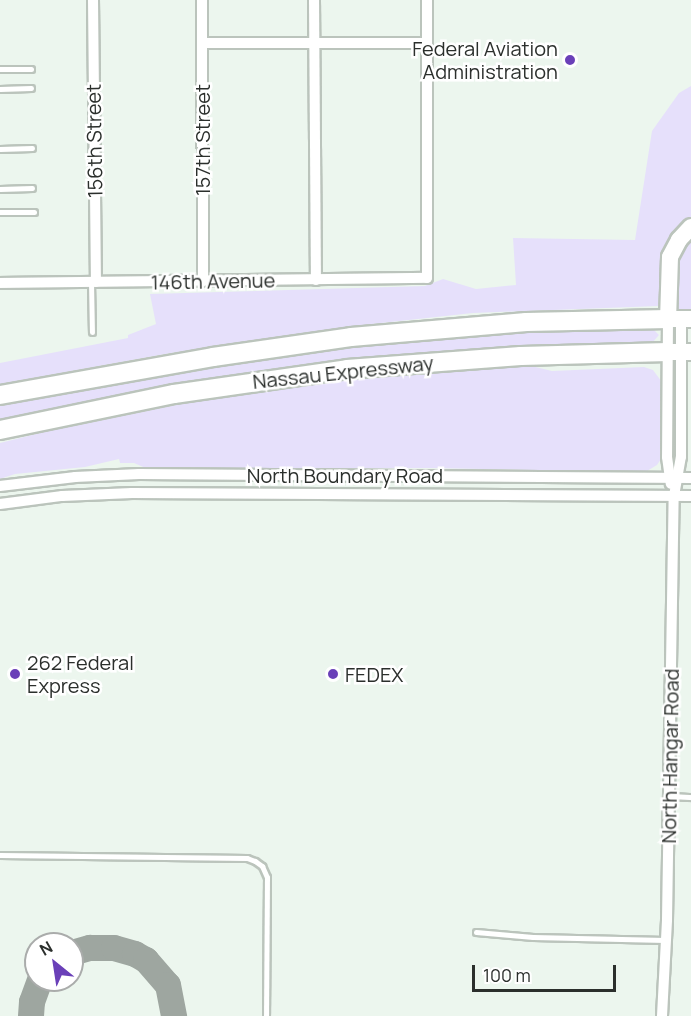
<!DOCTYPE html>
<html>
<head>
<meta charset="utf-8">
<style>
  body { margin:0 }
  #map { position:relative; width:691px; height:1016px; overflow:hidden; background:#ecf6ee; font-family:Manrope,sans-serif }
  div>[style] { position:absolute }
  .green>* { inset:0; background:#e6e0fb }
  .taxiway>* { height:26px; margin:-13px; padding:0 13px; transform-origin:13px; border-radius:13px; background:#9ea6a0 }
  .roads { filter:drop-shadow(2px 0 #bbc4bc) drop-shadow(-2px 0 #bbc4bc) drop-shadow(0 2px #bbc4bc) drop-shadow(0 -2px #bbc4bc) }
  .service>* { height:5px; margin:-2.5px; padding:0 2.5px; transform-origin:2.5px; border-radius:2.5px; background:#fff }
  .minor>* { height:10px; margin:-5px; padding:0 5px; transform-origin:5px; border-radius:5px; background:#fff }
  .trunk>* { height:16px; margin:-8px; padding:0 8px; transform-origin:8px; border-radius:8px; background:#fff }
  .motorway>* { height:18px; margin:-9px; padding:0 9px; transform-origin:9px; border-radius:9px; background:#fff }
  .dots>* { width:16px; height:16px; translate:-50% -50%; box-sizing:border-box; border:3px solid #fff; border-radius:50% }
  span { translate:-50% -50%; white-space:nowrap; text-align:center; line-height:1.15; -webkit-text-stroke:5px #fff; paint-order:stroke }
  .poi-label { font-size:20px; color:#2b2f2c }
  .right { translate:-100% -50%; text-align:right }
  .left { translate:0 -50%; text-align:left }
  .street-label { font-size:20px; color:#2b2f2c }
  .north { position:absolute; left:24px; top:932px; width:60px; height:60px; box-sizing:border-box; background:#fff; border:2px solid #aaacab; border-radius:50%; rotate:330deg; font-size:16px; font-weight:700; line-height:24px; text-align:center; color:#2b2f2c }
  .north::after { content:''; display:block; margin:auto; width:21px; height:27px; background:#6a40b8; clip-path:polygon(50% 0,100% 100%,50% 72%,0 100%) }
  .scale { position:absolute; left:472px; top:965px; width:144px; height:27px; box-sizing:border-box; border:3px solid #2b2f2c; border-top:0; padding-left:8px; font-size:18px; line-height:21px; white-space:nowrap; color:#2b2f2c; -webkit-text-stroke:4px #fff; paint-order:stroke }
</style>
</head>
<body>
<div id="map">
  <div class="green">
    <i style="clip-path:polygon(691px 86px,691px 223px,658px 306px,473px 313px,372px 324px,171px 353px,0 384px,0 363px,128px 338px,128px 335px,156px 324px,150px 294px,425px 286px,443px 279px,476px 289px,516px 285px,513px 238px,635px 240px,652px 131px,679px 93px)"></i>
    <i style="clip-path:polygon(691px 235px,691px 311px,675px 310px,678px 250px)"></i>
    <i style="clip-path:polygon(653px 329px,659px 335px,652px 343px,514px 346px,291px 366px,129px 393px,0 422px,0 400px,346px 345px,525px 330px)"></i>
    <i style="clip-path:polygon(523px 364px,552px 371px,644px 367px,653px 370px,662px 382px,663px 456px,657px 465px,647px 471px,634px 472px,431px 468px,148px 469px,134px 463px,120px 463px,119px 459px,85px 467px,15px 474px,0 479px,0 443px,44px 432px,181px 404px,310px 385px,431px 370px)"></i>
  </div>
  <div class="taxiway">
    <i style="left:72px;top:953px;width:19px;rotate:-16deg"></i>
    <i style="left:90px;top:948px;width:24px"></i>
    <i style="left:114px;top:948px;width:22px;rotate:16deg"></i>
    <i style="left:135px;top:954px;width:13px;rotate:29deg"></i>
    <i style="left:146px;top:960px;width:33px;rotate:49deg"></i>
    <i style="left:168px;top:985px;width:32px;rotate:79deg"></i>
    <i style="left:31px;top:1016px;width:14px;rotate:-86deg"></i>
    <i style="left:32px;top:1002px;width:23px;rotate:-70deg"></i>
  </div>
  <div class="roads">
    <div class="service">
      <i style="left:0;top:69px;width:31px"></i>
      <i style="left:0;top:89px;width:31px;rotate:-2deg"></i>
      <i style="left:0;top:149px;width:32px;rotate:-2deg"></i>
      <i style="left:0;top:189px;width:32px;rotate:-2deg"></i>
      <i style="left:0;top:212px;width:34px"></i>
      <i style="left:91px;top:282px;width:50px;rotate:88.9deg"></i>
      <i style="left:669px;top:796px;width:22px;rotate:3deg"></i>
      <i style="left:0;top:855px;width:247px;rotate:0.7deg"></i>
      <i style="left:247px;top:858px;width:9px;rotate:21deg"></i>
      <i style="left:255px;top:861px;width:9px;rotate:36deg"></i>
      <i style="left:262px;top:866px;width:12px;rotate:66deg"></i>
      <i style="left:267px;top:877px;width:139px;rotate:90.4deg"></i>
      <i style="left:476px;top:932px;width:57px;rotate:5deg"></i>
      <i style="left:533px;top:937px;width:132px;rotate:1.3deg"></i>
    </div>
    <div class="minor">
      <i style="left:93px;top:0;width:282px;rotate:89.4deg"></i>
      <i style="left:202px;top:0;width:281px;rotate:89.8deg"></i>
      <i style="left:314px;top:0;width:280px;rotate:89.6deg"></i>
      <i style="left:202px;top:43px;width:225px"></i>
      <i style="left:0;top:283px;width:427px;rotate:-0.7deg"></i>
      <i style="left:427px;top:278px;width:278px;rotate:-90deg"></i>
      <i style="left:668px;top:319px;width:138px;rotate:90.4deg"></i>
      <i style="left:667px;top:457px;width:27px;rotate:82deg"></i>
      <i style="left:0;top:486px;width:76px;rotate:-6.8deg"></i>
      <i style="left:75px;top:477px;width:64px;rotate:-2.7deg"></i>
      <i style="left:139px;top:474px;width:552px;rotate:0.42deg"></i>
      <i style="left:0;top:504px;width:63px;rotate:-7.4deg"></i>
      <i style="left:62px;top:496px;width:70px;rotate:-2.5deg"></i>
      <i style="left:132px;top:493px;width:559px;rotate:0.31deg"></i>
      <i style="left:662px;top:1016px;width:96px;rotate:-87deg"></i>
      <i style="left:667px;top:920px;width:424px;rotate:-89.1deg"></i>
      <i style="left:674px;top:496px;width:40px;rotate:-80deg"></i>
      <i style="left:681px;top:457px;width:138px;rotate:-90deg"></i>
    </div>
    <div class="trunk">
      <i style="left:691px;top:227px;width:18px;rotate:133deg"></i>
      <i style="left:679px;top:240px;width:19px;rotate:118deg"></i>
      <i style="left:670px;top:257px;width:62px;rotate:91.8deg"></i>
      <i style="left:668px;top:319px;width:23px"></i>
      <i style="left:668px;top:352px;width:23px"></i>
    </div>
    <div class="motorway">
      <i style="left:0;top:395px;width:216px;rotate:-10.1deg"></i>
      <i style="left:213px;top:357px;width:139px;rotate:-8.2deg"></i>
      <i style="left:351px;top:337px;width:176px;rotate:-4.9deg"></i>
      <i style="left:526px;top:322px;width:142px;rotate:-1.2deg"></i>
      <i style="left:0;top:430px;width:178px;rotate:-11.7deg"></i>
      <i style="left:174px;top:394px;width:175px;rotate:-8.2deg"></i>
      <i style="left:347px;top:369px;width:174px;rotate:-4.3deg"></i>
      <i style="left:521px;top:356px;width:147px;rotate:-1.6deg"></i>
    </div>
  </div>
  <div class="dots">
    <i style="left:570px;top:60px;background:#6a40b8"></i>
    <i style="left:15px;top:674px;background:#6a40b8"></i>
    <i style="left:333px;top:674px;background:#6a40b8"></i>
  </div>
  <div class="poi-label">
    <span class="right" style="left:558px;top:60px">Federal Aviation<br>Administration</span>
    <span class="left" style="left:27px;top:674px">262 Federal<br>Express</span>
    <span class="left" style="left:345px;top:674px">FEDEX</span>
  </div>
  <div class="street-label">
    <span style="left:202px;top:140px;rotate:-90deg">157th Street</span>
    <span style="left:94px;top:141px;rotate:-91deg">156th Street</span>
    <span style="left:213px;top:281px;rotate:-1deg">146th Avenue</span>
    <span style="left:343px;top:372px;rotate:-6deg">Nassau Expressway</span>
    <span style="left:345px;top:475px">North Boundary Road</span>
    <span style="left:670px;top:756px;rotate:-89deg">North Hangar Road</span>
  </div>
  <div class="north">N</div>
  <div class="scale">100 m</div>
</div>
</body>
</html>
